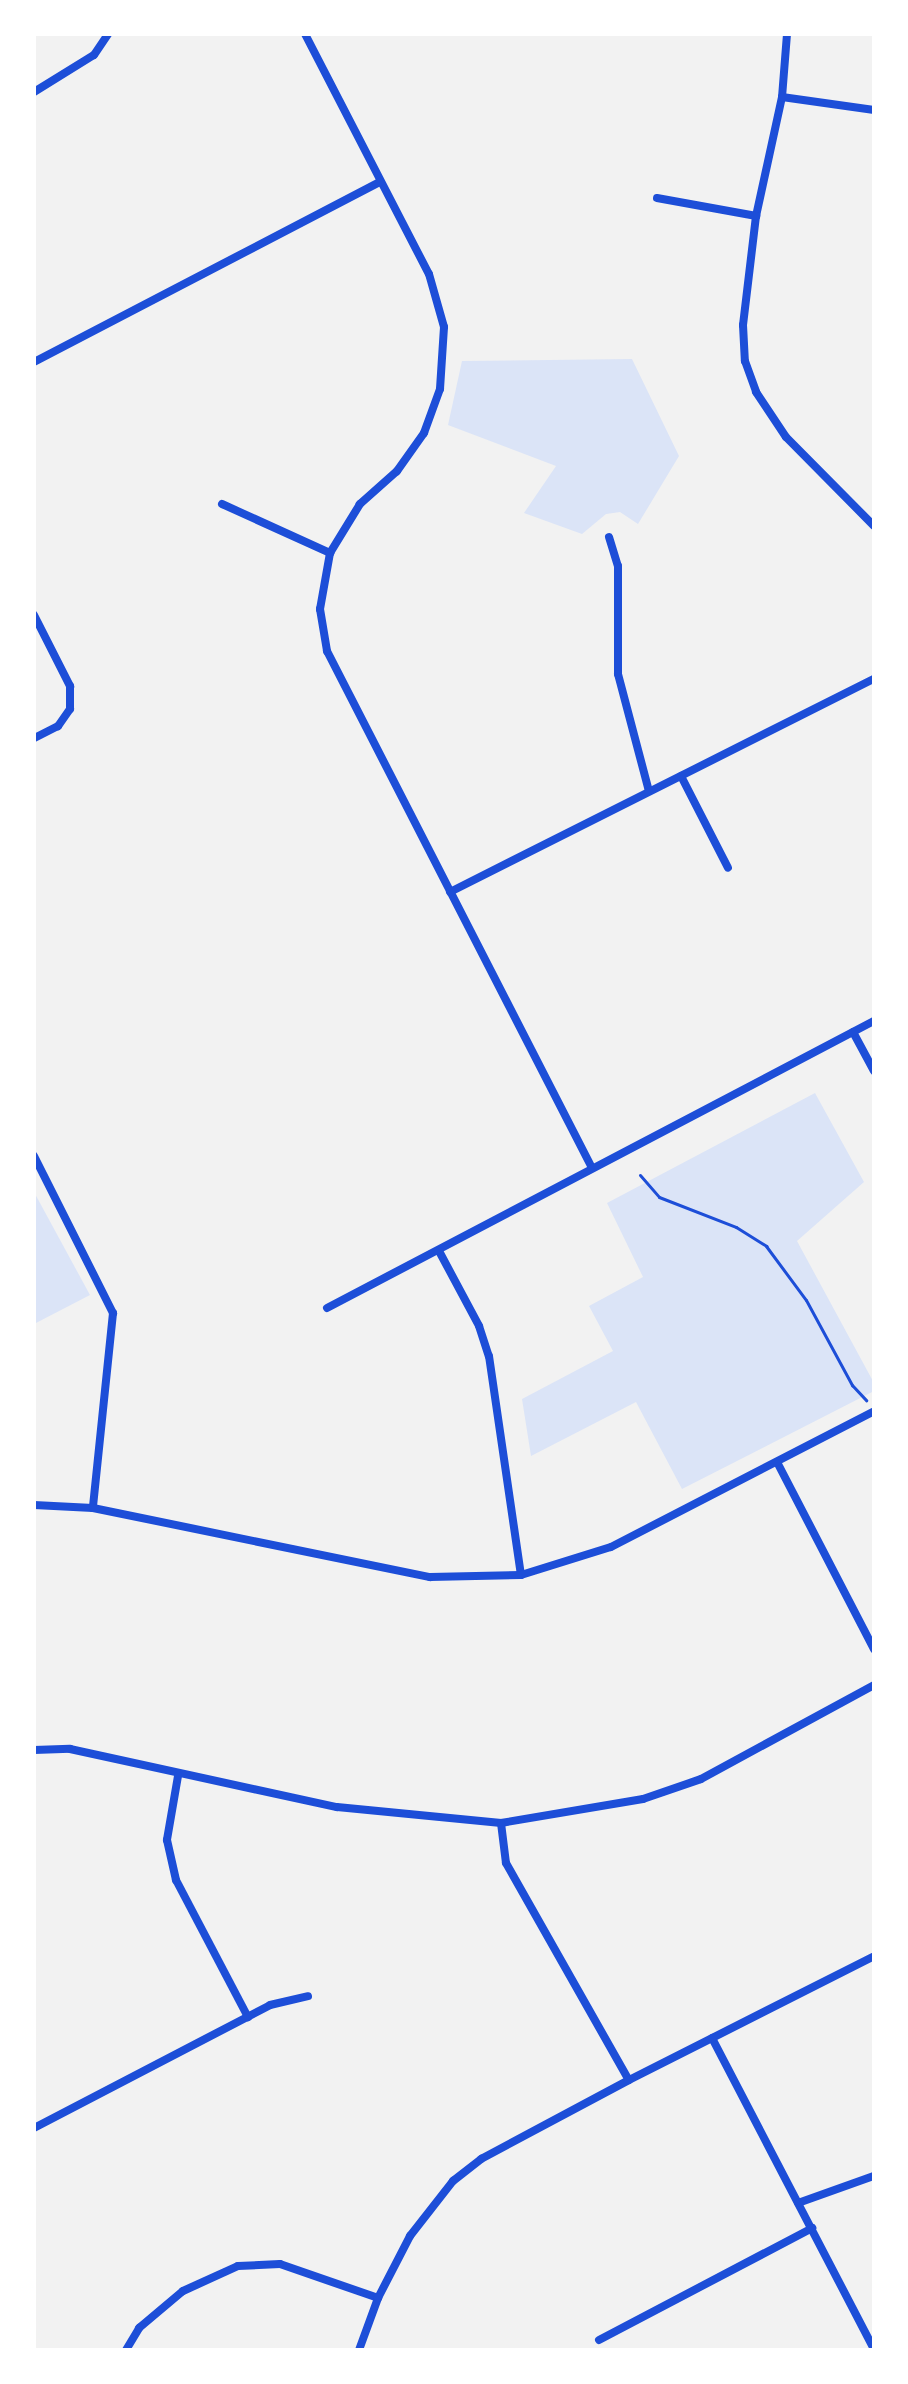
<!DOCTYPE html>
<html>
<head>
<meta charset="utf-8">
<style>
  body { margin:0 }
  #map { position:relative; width:908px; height:2384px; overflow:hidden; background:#f2f2f2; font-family:Mulish,sans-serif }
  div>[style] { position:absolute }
  .green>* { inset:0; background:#dbe4f7 }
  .path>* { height:3px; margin:-1.5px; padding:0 1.5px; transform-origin:1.5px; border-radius:1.5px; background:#1d4ed8 }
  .minor>* { height:8px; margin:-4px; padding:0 4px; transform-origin:4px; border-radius:4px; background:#1d4ed8 }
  span { translate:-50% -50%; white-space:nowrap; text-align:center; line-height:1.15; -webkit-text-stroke:6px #fff; paint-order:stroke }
  .frame { position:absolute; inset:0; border:36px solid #fff; pointer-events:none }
</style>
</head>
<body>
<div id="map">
  <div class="green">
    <i style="clip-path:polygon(632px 359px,679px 456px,638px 524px,620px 512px,606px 514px,582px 534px,524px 513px,556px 466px,448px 425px,462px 361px)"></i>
    <i style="clip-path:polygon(815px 1093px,864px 1182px,797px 1241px,874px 1383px,874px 1391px,682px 1489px,636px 1402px,531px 1456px,522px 1399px,613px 1351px,589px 1306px,643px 1277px,607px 1203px)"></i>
    <i style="clip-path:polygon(34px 1192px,90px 1295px,34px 1324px)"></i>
  </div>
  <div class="path">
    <i style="left:640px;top:1175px;width:29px;rotate:49deg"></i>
    <i style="left:659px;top:1197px;width:83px;rotate:21.3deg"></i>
    <i style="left:736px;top:1227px;width:36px;rotate:32deg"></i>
    <i style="left:766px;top:1246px;width:67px;rotate:53.5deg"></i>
    <i style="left:806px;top:1300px;width:97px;rotate:61.6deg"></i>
    <i style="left:852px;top:1385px;width:21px;rotate:47deg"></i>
  </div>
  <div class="minor">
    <i style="left:305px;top:34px;width:270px;rotate:62.7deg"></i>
    <i style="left:429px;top:274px;width:55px;rotate:74.2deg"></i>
    <i style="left:444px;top:327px;width:62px;rotate:93.7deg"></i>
    <i style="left:440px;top:389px;width:47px;rotate:110deg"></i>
    <i style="left:424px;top:433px;width:47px;rotate:125.4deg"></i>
    <i style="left:397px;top:471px;width:50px;rotate:138.3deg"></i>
    <i style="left:360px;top:504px;width:57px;rotate:121.5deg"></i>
    <i style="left:330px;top:553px;width:57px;rotate:100.1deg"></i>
    <i style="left:320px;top:609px;width:43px;rotate:80.5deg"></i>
    <i style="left:327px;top:651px;width:581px;rotate:62.86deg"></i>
    <i style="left:787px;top:34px;width:63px;rotate:94.5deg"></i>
    <i style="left:782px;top:97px;width:122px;rotate:102.3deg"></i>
    <i style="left:756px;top:216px;width:110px;rotate:96.8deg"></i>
    <i style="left:743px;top:325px;width:36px;rotate:87deg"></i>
    <i style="left:745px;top:361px;width:33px;rotate:70deg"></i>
    <i style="left:756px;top:392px;width:54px;rotate:56.3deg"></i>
    <i style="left:786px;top:437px;width:125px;rotate:45.3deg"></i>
    <i style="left:34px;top:92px;width:70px;rotate:-31.7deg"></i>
    <i style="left:94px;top:55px;width:25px;rotate:-56deg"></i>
    <i style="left:782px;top:97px;width:93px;rotate:8deg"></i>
    <i style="left:657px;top:198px;width:101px;rotate:10.3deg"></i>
    <i style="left:34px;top:362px;width:390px;rotate:-27.5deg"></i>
    <i style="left:222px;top:504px;width:119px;rotate:24.4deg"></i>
    <i style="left:609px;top:537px;width:30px;rotate:73deg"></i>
    <i style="left:618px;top:566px;width:108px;rotate:90deg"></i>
    <i style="left:618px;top:674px;width:121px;rotate:75.2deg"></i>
    <i style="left:34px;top:615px;width:80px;rotate:63.1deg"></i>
    <i style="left:70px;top:686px;width:23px;rotate:90deg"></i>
    <i style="left:70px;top:709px;width:21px;rotate:125deg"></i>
    <i style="left:58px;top:726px;width:27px;rotate:153deg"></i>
    <i style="left:681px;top:776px;width:103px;rotate:62.9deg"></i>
    <i style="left:450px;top:892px;width:474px;rotate:-26.7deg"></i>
    <i style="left:853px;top:1032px;width:44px;rotate:61.7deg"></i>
    <i style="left:34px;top:1156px;width:176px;rotate:63.3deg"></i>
    <i style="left:113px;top:1313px;width:196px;rotate:95.9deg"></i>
    <i style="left:439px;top:1251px;width:85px;rotate:61.9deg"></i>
    <i style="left:479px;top:1326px;width:32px;rotate:72deg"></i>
    <i style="left:489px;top:1356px;width:221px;rotate:81.7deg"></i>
    <i style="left:327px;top:1308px;width:618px;rotate:-27.69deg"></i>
    <i style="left:777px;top:1462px;width:211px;rotate:62.6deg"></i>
    <i style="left:34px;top:1505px;width:59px;rotate:2.9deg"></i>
    <i style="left:93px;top:1508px;width:344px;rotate:11.6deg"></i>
    <i style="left:430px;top:1577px;width:91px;rotate:-1.3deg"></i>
    <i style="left:521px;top:1575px;width:94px;rotate:-17.3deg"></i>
    <i style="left:611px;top:1547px;width:296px;rotate:-27.3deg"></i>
    <i style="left:34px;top:1750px;width:36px;rotate:-2deg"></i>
    <i style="left:70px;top:1749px;width:273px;rotate:12.3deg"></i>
    <i style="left:337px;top:1807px;width:165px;rotate:5.6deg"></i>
    <i style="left:501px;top:1823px;width:144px;rotate:-9.6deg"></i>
    <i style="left:643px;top:1799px;width:61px;rotate:-19deg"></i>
    <i style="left:701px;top:1779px;width:197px;rotate:-28.5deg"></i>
    <i style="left:178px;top:1776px;width:65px;rotate:99.8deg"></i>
    <i style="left:167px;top:1840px;width:41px;rotate:77.3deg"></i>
    <i style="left:176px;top:1880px;width:155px;rotate:62.3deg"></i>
    <i style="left:501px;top:1823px;width:40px;rotate:82.9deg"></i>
    <i style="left:506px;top:1863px;width:249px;rotate:60.5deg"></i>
    <i style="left:712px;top:2038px;width:351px;rotate:62.5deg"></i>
    <i style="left:34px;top:2128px;width:266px;rotate:-27.5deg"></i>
    <i style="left:270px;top:2005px;width:39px;rotate:-13deg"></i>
    <i style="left:798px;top:2203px;width:81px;rotate:-19.6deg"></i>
    <i style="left:599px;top:2340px;width:241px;rotate:-27.7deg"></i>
    <i style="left:126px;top:2350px;width:26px;rotate:-59deg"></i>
    <i style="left:139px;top:2328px;width:57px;rotate:-40.1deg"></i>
    <i style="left:183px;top:2291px;width:60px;rotate:-24.4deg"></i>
    <i style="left:238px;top:2266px;width:42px;rotate:-2.7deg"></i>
    <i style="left:280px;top:2264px;width:104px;rotate:19.1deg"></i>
    <i style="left:359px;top:2350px;width:55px;rotate:-69.9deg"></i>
    <i style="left:378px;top:2298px;width:70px;rotate:-62.7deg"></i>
    <i style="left:410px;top:2236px;width:70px;rotate:-52deg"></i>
    <i style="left:453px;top:2181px;width:36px;rotate:-38deg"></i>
    <i style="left:481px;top:2159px;width:168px;rotate:-28.1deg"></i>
    <i style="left:629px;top:2080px;width:275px;rotate:-26.8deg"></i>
  </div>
  <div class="frame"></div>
</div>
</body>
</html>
